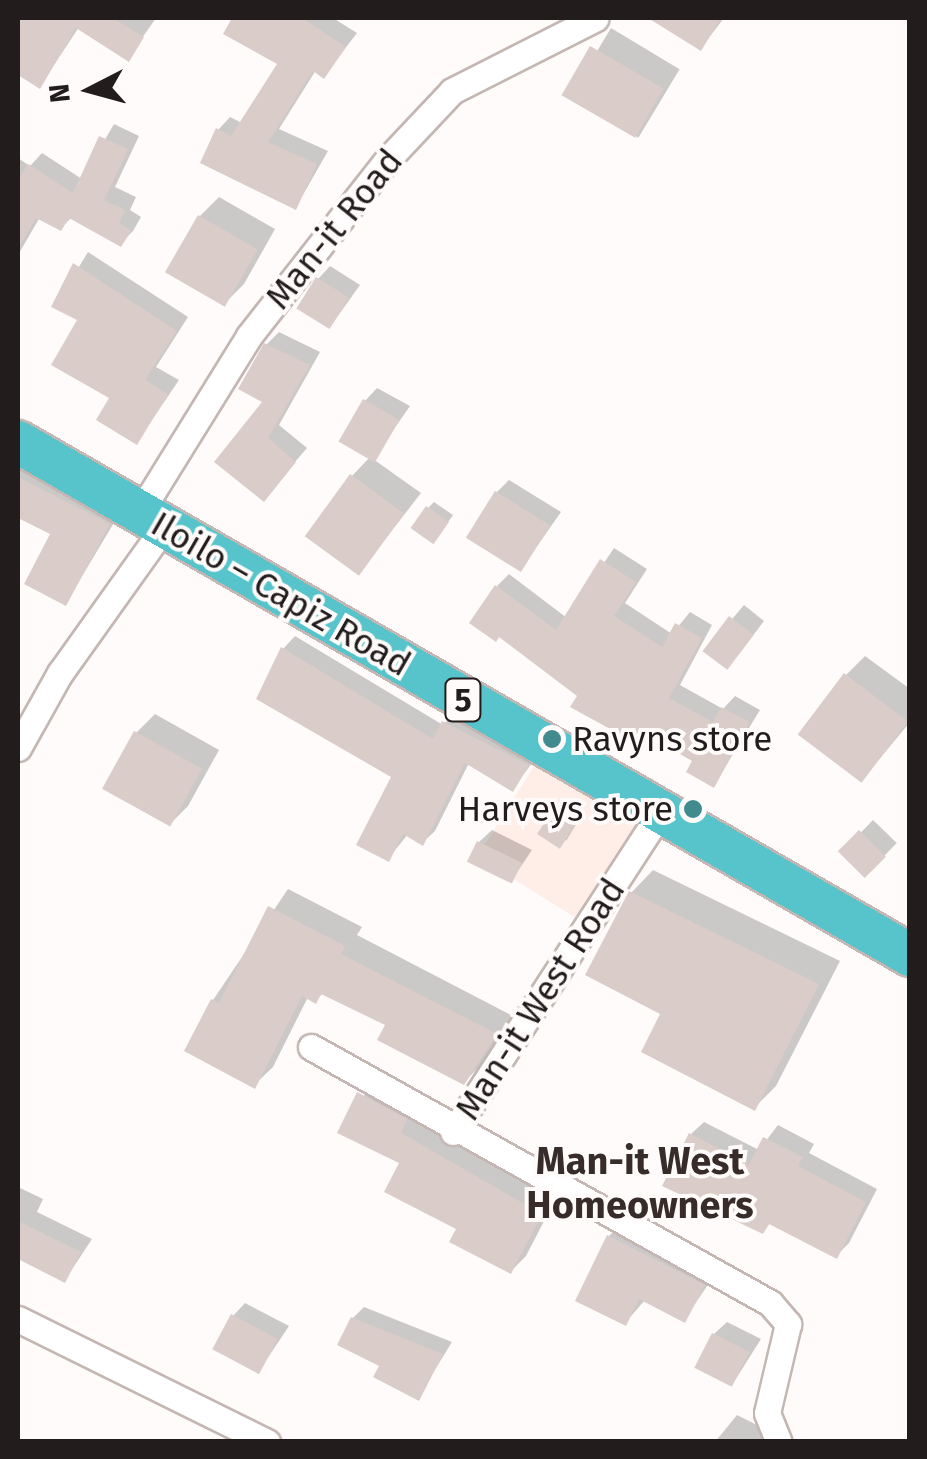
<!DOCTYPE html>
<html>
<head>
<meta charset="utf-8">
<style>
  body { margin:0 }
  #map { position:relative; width:927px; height:1459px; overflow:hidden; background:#fefbfa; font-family:"Fira Sans",sans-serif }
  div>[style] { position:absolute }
  .built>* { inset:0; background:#ffede7; transform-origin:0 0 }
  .shadow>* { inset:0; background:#0003; transform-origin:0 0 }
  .building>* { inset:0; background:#daccc8; transform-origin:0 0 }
  .roads { filter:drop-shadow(2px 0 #c4b7b3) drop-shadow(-2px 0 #c4b7b3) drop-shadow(0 2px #c4b7b3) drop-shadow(0 -2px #c4b7b3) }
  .minor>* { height:25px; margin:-12.5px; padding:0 12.5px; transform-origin:12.5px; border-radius:12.5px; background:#fff }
  .trunk>* { height:42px; margin:-21px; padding:0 21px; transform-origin:21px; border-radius:21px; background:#56c4ca }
  .dots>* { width:28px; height:28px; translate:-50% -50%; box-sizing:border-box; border:5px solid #fefbfa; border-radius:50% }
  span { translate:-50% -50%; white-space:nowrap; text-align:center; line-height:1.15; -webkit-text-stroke:8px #fefbfa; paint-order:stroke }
  .shield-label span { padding:2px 8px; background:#fefbfa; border:2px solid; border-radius:8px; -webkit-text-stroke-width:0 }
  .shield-label { font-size:32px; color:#221d1c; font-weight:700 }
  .street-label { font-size:35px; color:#221d1c }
  .poi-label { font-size:35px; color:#221d1c }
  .left { translate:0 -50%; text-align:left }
  .right { translate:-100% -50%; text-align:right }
  .neighbourhood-label { font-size:38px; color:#372c29; font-weight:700 }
  .frame { position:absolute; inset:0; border:20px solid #221d1c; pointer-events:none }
  .north { position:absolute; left:40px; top:40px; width:100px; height:100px; -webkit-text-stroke:8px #fefbfa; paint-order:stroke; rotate:264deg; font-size:28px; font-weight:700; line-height:40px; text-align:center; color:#221d1c }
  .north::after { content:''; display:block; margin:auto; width:35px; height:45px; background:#221d1c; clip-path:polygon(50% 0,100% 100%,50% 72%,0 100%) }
</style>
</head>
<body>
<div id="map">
  <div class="built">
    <i style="left:539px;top:758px;width:119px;height:116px;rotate:32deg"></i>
  </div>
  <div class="shadow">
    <i style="clip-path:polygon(18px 18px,85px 18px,40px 86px,18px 72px)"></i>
    <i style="clip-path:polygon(101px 18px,156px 18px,128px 58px,91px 35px)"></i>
    <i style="clip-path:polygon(235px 18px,333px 18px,357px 33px,324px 76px,316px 70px,279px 129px,328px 151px,296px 207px,218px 130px,230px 117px,242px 123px,280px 64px,226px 33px)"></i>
    <i style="clip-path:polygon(666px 18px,724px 18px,701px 48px,662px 24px)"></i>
    <i style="left:611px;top:28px;width:80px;height:80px;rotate:31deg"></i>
    <i style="clip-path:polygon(114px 124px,139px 136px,115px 187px,136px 197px,130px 210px,141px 217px,133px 231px,120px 244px,72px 217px,61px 228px,40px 217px,18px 255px,18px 158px,30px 166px,42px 153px,82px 179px)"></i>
    <i style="clip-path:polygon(219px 197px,275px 229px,244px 284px,225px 303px,200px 216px)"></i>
    <i style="clip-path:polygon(88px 252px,188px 317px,156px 367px,179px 380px,137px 442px,80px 319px,55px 306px)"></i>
    <i style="clip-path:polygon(330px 266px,360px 285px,330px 327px,318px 279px)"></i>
    <i style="clip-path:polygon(279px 332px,320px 352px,279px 425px,307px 448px,263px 499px,266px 345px)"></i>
    <i style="clip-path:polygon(377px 388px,410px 406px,373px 459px,421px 493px,359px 573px,352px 476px,369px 458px,365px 401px)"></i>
    <i style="clip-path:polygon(18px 458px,121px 511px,66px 603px,53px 533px,18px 515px)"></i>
    <i style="clip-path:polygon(509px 480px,561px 512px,521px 569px,497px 492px)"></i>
    <i style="clip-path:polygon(434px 502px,453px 515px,439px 535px,428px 508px)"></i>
    <i style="clip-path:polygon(614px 548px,647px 569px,625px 603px,672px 634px,690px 612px,712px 625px,680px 685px,723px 709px,735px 696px,760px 710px,714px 785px,695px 760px,651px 735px,642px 744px,581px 695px,497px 586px,509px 574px,567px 618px)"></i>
    <i style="clip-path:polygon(744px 605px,764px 621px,739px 654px,706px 650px)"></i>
    <i style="clip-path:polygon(295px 636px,443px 725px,457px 709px,540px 752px,513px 789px,469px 763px,435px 831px,422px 843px,408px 834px,388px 859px,394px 776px,283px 649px)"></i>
    <i style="clip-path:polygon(865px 656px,910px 689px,910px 722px,863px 779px,846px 675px)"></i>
    <i style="clip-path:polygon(155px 714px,219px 750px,188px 806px,169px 825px,136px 733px)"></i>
    <i style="clip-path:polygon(561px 804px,581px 816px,566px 841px,556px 810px)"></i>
    <i style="left:873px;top:820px;width:33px;height:45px;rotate:44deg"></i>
    <i style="clip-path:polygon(492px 830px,532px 850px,511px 881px,479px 842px)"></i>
    <i style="clip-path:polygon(653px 870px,840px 961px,776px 1086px,754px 1108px,663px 1013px,631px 893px)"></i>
    <i style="clip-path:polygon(288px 889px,362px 927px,357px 935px,513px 1016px,482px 1064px,464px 1082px,388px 1024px,323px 993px,315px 1001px,308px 997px,273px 1067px,254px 1085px,213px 1000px)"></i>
    <i style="clip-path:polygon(375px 1078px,414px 1117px,556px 1198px,526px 1256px,511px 1271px,459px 1228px,402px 1162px,341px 1132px)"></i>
    <i style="clip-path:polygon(704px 1122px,759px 1150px,778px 1125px,814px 1144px,809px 1153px,877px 1189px,849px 1243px,836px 1256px,771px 1222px,763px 1231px,691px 1134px)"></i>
    <i style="clip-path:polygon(18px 1187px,43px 1199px,37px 1212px,92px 1239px,65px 1280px,18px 1257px)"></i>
    <i style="clip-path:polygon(626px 1219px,720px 1267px,684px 1320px,645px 1300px,625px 1323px,609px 1236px)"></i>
    <i style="clip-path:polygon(245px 1303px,289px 1326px,259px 1371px,233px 1316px)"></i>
    <i style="clip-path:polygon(364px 1307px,452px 1342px,418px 1397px,382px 1365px,353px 1318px)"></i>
    <i style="clip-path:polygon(727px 1322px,761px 1339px,732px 1385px,714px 1334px)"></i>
    <i style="clip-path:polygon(737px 1415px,791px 1442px,715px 1442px)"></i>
  </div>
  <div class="building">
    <i style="clip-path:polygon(18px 18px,113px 18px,144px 37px,129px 62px,76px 28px,40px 89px,18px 75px)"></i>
    <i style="clip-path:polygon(232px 18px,302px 18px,346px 47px,324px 79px,313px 71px,268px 142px,317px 164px,296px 210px,200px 163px,216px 128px,231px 136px,277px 64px,223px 34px)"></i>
    <i style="clip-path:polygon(648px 18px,721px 18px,701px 51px)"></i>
    <i style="left:590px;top:46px;width:85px;height:57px;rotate:30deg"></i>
    <i style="clip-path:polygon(99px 136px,128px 149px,104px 200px,125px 210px,119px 223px,131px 231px,121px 247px,69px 218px,61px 231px,36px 218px,18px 249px,18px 180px,28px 164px,73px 193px)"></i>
    <i style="left:198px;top:215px;width:69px;height:66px;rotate:30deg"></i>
    <i style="clip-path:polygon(73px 263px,177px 331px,145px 380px,168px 394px,137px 445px,96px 420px,109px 398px,51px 365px,77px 320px,51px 307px)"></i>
    <i style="left:316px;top:277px;width:39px;height:37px;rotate:32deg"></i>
    <i style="clip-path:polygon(264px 343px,310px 365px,268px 438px,296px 462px,264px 502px,214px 462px,262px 402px,238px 389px)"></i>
    <i style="left:363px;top:399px;width:42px;height:49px;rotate:30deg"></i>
    <i style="left:350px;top:474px;width:67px;height:77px;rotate:36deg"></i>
    <i style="clip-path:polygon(18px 477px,110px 524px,66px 606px,24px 584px,50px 534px,18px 518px)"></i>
    <i style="left:495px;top:491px;width:65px;height:55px;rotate:32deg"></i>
    <i style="left:426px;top:506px;width:28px;height:27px;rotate:35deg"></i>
    <i style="clip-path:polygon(600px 559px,636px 582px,614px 616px,662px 647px,675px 623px,702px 638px,669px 698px,713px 722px,721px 707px,750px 722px,714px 788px,686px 772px,692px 761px,649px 736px,643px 747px,570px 707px,577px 696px,499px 637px,496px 642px,469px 623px,495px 585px,556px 630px)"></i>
    <i style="left:729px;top:616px;width:31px;height:44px;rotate:37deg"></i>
    <i style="clip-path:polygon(281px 647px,433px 739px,442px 721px,529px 765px,513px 792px,465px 763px,423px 846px,403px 834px,389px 862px,356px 845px,391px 777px,256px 699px)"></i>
    <i style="left:844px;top:673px;width:80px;height:77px;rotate:37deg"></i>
    <i style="left:134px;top:731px;width:78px;height:66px;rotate:29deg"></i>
    <i style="left:554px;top:808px;width:27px;height:31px;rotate:33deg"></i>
    <i style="left:859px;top:830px;width:38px;height:30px;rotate:45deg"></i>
    <i style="left:477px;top:841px;width:50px;height:23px;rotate:26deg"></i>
    <i style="clip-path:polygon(629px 891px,819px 984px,755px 1111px,641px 1052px,660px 1014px,585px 975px)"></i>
    <i style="clip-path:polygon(268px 906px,345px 946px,341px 954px,497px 1034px,464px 1085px,377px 1040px,385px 1025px,321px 994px,316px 1004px,302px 996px,255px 1089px,184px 1051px,211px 999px,219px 1003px)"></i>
    <i style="clip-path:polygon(357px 1092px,407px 1119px,401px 1133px,542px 1214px,511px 1274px,449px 1242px,456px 1229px,384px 1192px,399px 1163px,337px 1133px)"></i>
    <i style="clip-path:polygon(689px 1133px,749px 1164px,763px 1137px,803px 1157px,798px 1166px,866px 1202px,837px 1259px,769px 1224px,763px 1234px,662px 1186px)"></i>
    <i style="clip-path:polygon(18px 1221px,81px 1252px,65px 1283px,18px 1259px)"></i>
    <i style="clip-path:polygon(607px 1235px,705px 1285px,685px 1323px,639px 1299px,626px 1326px,575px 1301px)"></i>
    <i style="left:231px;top:1314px;width:53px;height:40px;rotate:28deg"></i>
    <i style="clip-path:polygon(351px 1317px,443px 1354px,419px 1401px,373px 1377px,379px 1366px,337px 1345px)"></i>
    <i style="left:712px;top:1333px;width:42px;height:39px;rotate:27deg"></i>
  </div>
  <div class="roads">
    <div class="minor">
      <i style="left:140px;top:512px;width:207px;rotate:-58.2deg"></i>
      <i style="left:249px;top:336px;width:225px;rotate:-51.9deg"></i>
      <i style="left:388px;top:159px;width:93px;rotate:-46.7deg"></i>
      <i style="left:452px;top:91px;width:161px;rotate:-26.9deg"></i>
      <i style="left:18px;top:748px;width:86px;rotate:-60.8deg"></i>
      <i style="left:60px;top:673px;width:181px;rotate:-54.5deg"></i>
      <i style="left:311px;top:1047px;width:526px;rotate:29.15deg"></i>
      <i style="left:770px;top:1303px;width:28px;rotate:49deg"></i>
      <i style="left:788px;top:1324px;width:91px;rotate:103.3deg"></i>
      <i style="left:767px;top:1413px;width:31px;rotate:68deg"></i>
      <i style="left:453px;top:1132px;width:378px;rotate:-57deg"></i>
      <i style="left:18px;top:1319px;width:278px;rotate:26.3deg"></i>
    </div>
    <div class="trunk">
      <i style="left:18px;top:442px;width:1029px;rotate:29.9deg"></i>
    </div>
  </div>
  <div class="dots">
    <i style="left:552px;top:739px;background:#418a8d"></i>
    <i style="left:693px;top:809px;background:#418a8d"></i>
  </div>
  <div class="shield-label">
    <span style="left:463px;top:700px">5</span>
  </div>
  <div class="street-label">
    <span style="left:334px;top:229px;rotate:-51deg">Man-it Road</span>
    <span style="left:281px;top:594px;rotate:30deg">Iloilo – Capiz Road</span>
    <span style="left:540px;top:999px;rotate:-57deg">Man-it West Road</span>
  </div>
  <div class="poi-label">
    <span class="left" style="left:572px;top:739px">Ravyns store</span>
    <span class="right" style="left:673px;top:809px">Harveys store</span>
  </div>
  <div class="neighbourhood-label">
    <span style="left:640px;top:1184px">Man-it West<br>Homeowners</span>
  </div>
  <div class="frame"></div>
  <div class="north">N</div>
</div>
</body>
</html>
